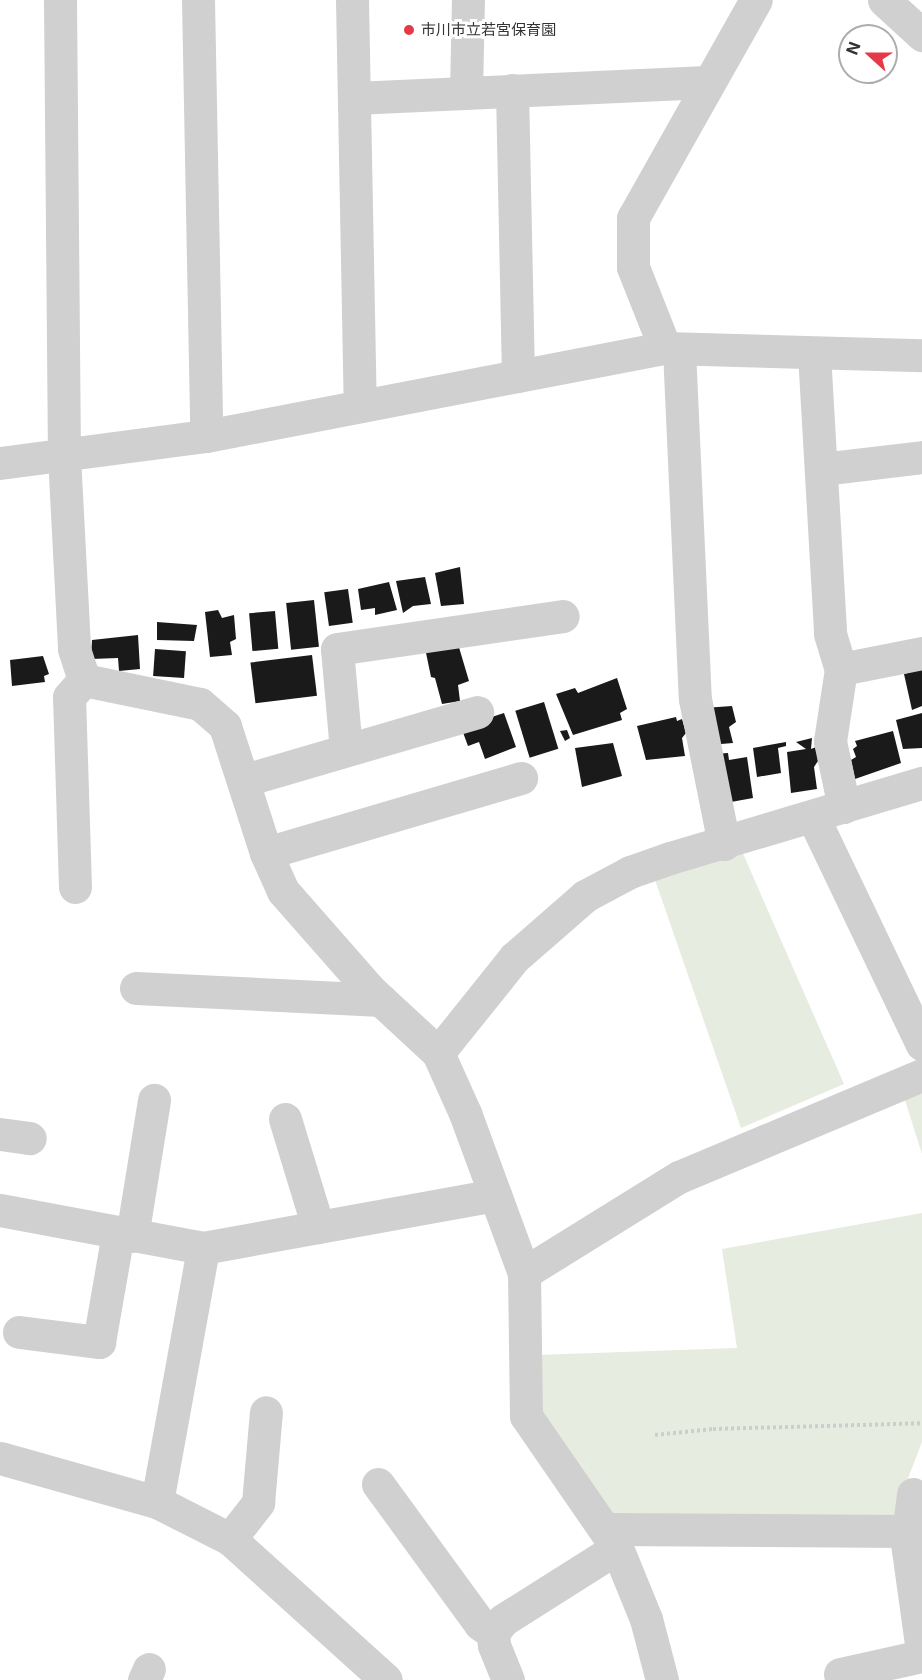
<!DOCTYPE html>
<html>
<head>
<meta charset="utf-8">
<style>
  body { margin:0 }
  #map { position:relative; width:922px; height:1680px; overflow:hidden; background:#fff; font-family:Inter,"Noto Sans JP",sans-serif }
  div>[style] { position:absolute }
  .green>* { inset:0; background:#e6ecdf }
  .building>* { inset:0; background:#1a1a1a; transform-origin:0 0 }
  .path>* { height:4px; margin-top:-2px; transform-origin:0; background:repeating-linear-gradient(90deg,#cdcdcd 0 3px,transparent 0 6px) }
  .minor>* { height:33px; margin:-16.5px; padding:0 16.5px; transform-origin:16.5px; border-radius:16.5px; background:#d0d0d0 }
  .dots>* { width:16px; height:16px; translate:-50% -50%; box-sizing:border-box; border:3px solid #fff; border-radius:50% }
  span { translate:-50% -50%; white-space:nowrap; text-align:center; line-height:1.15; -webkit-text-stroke:6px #fff; paint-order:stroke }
  .poi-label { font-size:15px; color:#333 }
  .left { translate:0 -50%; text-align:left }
  .north { position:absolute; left:838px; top:24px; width:60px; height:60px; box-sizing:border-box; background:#fff; border:2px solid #adadad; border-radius:50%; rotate:291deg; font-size:16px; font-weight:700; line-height:24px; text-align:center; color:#333 }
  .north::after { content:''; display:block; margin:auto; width:21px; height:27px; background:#e63946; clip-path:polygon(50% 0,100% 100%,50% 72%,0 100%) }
</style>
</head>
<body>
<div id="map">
  <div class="green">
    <i style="clip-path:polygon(741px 849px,844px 1084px,741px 1128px,653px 874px)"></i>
    <i style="clip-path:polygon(922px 1084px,922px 1154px,903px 1094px)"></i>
    <i style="clip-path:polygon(922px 1213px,922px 1442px,907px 1481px,900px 1526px,617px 1524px,535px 1415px,536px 1355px,737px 1348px,722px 1249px)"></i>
  </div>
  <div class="building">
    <i style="clip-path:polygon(460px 567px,464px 604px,441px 606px,435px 573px)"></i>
    <i style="clip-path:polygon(425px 577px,431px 604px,413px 606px,403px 613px,396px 581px)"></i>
    <i style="clip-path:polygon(389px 582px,397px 610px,375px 615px,375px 608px,361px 610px,358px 589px)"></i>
    <i style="left:348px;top:589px;width:34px;height:24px;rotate:82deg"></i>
    <i style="left:314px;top:600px;width:47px;height:28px;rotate:84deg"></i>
    <i style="clip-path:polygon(218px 610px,222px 618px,234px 615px,236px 639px,230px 642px,232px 655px,210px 657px,205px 612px)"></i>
    <i style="left:275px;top:611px;width:38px;height:26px;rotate:85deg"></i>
    <i style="clip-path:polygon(157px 622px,197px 625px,194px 641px,157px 640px)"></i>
    <i style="clip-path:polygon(138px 635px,140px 669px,119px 671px,118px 658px,91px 659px,92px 640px)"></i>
    <i style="clip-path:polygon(458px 644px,469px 681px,458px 685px,460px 701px,442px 704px,435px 678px,431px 677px,425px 648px)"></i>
    <i style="left:155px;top:649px;width:31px;height:27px;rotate:4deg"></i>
    <i style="left:312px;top:655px;width:41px;height:62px;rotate:83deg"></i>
    <i style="clip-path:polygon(43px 656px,49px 674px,44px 676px,45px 682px,12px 686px,10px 660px)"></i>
    <i style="clip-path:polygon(922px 669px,922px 706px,912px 710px,904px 674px)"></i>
    <i style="clip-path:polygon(617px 678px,627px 709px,620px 713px,622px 720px,573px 735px,556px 694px,575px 688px,578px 693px)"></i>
    <i style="left:544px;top:702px;width:49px;height:30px;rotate:73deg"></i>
    <i style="clip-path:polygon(732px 706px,736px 722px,729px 727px,733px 743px,709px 745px,704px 708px)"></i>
    <i style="clip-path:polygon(504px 713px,516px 747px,485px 759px,479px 742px,468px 746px,461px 727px)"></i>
    <i style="clip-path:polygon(922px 713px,922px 748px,903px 749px,896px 720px)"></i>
    <i style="clip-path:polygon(676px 717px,677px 721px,682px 719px,686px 733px,682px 738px,685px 756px,646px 760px,637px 726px)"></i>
    <i style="clip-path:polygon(567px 730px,570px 738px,565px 741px,560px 731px)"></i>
    <i style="clip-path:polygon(893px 731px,901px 763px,855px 779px,851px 760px,856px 757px,853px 749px,857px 746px,855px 741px)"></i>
    <i style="clip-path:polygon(812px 738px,811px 749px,816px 747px,818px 761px,814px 767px,817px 789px,791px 793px,787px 752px,806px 749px,796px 742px)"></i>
    <i style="clip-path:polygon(786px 742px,786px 746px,778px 748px,781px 773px,757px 777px,753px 748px)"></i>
    <i style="clip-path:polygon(613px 743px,622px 776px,582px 787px,575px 748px)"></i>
    <i style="clip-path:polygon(728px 753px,729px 760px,747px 757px,753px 798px,720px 804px,712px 754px)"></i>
  </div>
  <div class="path">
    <i style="left:655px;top:1435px;width:58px;rotate:-5.9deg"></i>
    <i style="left:713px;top:1429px;width:209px;rotate:-1.6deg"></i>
  </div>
  <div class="minor">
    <i style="left:60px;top:0;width:456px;rotate:89.5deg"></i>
    <i style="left:64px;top:456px;width:193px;rotate:87deg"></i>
    <i style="left:74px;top:649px;width:33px;rotate:72deg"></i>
    <i style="left:84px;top:680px;width:118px;rotate:11.7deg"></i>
    <i style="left:200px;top:704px;width:33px;rotate:41deg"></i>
    <i style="left:225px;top:726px;width:133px;rotate:72.1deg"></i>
    <i style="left:266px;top:853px;width:42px;rotate:65.9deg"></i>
    <i style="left:283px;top:891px;width:132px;rotate:48.7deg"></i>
    <i style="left:370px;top:990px;width:93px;rotate:42.8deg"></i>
    <i style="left:438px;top:1053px;width:66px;rotate:65.8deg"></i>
    <i style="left:465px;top:1113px;width:171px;rotate:69.8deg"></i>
    <i style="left:524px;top:1273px;width:143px;rotate:89.2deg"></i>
    <i style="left:526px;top:1416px;width:160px;rotate:55.4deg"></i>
    <i style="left:617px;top:1548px;width:77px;rotate:67.8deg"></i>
    <i style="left:646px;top:1619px;width:63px;rotate:75.3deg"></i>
    <i style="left:198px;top:0;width:436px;rotate:88.9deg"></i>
    <i style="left:352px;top:0;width:406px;rotate:88.9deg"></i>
    <i style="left:884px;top:0;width:52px;rotate:42.6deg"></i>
    <i style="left:512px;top:90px;width:286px;rotate:88.8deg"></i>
    <i style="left:466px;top:93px;width:93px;rotate:-88.8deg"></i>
    <i style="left:354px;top:98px;width:353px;rotate:-2.6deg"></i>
    <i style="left:665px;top:348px;width:87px;rotate:-111.6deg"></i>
    <i style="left:633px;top:267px;width:49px;rotate:-90deg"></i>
    <i style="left:633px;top:218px;width:250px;rotate:-60.6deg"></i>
    <i style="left:679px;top:350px;width:349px;rotate:87.4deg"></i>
    <i style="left:695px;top:699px;width:148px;rotate:78.7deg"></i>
    <i style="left:814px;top:353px;width:281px;rotate:86.7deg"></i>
    <i style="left:830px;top:634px;width:37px;rotate:73deg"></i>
    <i style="left:0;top:463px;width:208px;rotate:-7.5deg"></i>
    <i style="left:206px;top:436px;width:467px;rotate:-10.9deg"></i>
    <i style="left:665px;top:348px;width:257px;rotate:1.6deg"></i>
    <i style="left:822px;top:469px;width:101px;rotate:-6.8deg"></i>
    <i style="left:346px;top:750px;width:101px;rotate:-95.1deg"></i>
    <i style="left:337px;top:649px;width:228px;rotate:-8.3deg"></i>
    <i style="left:245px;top:780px;width:242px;rotate:-16.3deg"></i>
    <i style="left:844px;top:807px;width:67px;rotate:-102deg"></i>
    <i style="left:830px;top:741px;width:73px;rotate:-81.3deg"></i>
    <i style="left:841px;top:669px;width:83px;rotate:-11.2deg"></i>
    <i style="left:813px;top:817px;width:252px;rotate:64.4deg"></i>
    <i style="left:266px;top:853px;width:266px;rotate:-16.4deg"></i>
    <i style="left:75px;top:887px;width:190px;rotate:-91.8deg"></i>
    <i style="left:69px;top:697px;width:23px;rotate:-49deg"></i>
    <i style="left:136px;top:988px;width:245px;rotate:2.8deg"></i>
    <i style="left:438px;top:1053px;width:122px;rotate:-51.3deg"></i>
    <i style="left:514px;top:958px;width:94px;rotate:-41.1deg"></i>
    <i style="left:585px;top:896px;width:51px;rotate:-28.1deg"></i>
    <i style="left:630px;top:872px;width:42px;rotate:-19.3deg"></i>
    <i style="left:670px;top:858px;width:263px;rotate:-16.6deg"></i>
    <i style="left:285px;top:1119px;width:113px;rotate:73deg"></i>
    <i style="left:0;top:1134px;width:30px;rotate:8deg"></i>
    <i style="left:0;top:1210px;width:207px;rotate:10.6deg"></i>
    <i style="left:203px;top:1248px;width:297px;rotate:-10.3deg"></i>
    <i style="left:132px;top:1236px;width:138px;rotate:-80.8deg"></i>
    <i style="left:524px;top:1273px;width:182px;rotate:-31.8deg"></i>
    <i style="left:679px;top:1177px;width:264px;rotate:-22.8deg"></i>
    <i style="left:19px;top:1332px;width:81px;rotate:7.1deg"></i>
    <i style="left:99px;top:1342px;width:111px;rotate:-80.1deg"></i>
    <i style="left:0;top:1458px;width:163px;rotate:15.7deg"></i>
    <i style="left:157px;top:1502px;width:82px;rotate:26.9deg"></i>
    <i style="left:230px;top:1539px;width:210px;rotate:42.1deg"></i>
    <i style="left:378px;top:1484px;width:173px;rotate:53.9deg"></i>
    <i style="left:480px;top:1624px;width:16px;rotate:35deg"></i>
    <i style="left:913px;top:1494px;width:49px;rotate:97deg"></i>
    <i style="left:907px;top:1543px;width:109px;rotate:82.1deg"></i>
    <i style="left:157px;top:1502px;width:258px;rotate:-79.7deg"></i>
    <i style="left:607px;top:1529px;width:301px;rotate:0.4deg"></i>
    <i style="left:230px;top:1539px;width:46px;rotate:-52.1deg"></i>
    <i style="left:258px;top:1503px;width:91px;rotate:-85deg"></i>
    <i style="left:840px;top:1674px;width:84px;rotate:-12.4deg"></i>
    <i style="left:144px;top:1680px;width:12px;rotate:-66deg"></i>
    <i style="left:508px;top:1680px;width:38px;rotate:-112deg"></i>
    <i style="left:494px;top:1645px;width:12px;rotate:-95deg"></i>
    <i style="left:493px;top:1633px;width:16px;rotate:-52deg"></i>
    <i style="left:503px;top:1620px;width:135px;rotate:-32.3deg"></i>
  </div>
  <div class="dots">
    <i style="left:409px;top:30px;background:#e63946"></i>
  </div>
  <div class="poi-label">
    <span class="left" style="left:421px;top:30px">市川市立若宮保育園</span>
  </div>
  <div class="north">N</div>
</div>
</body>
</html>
